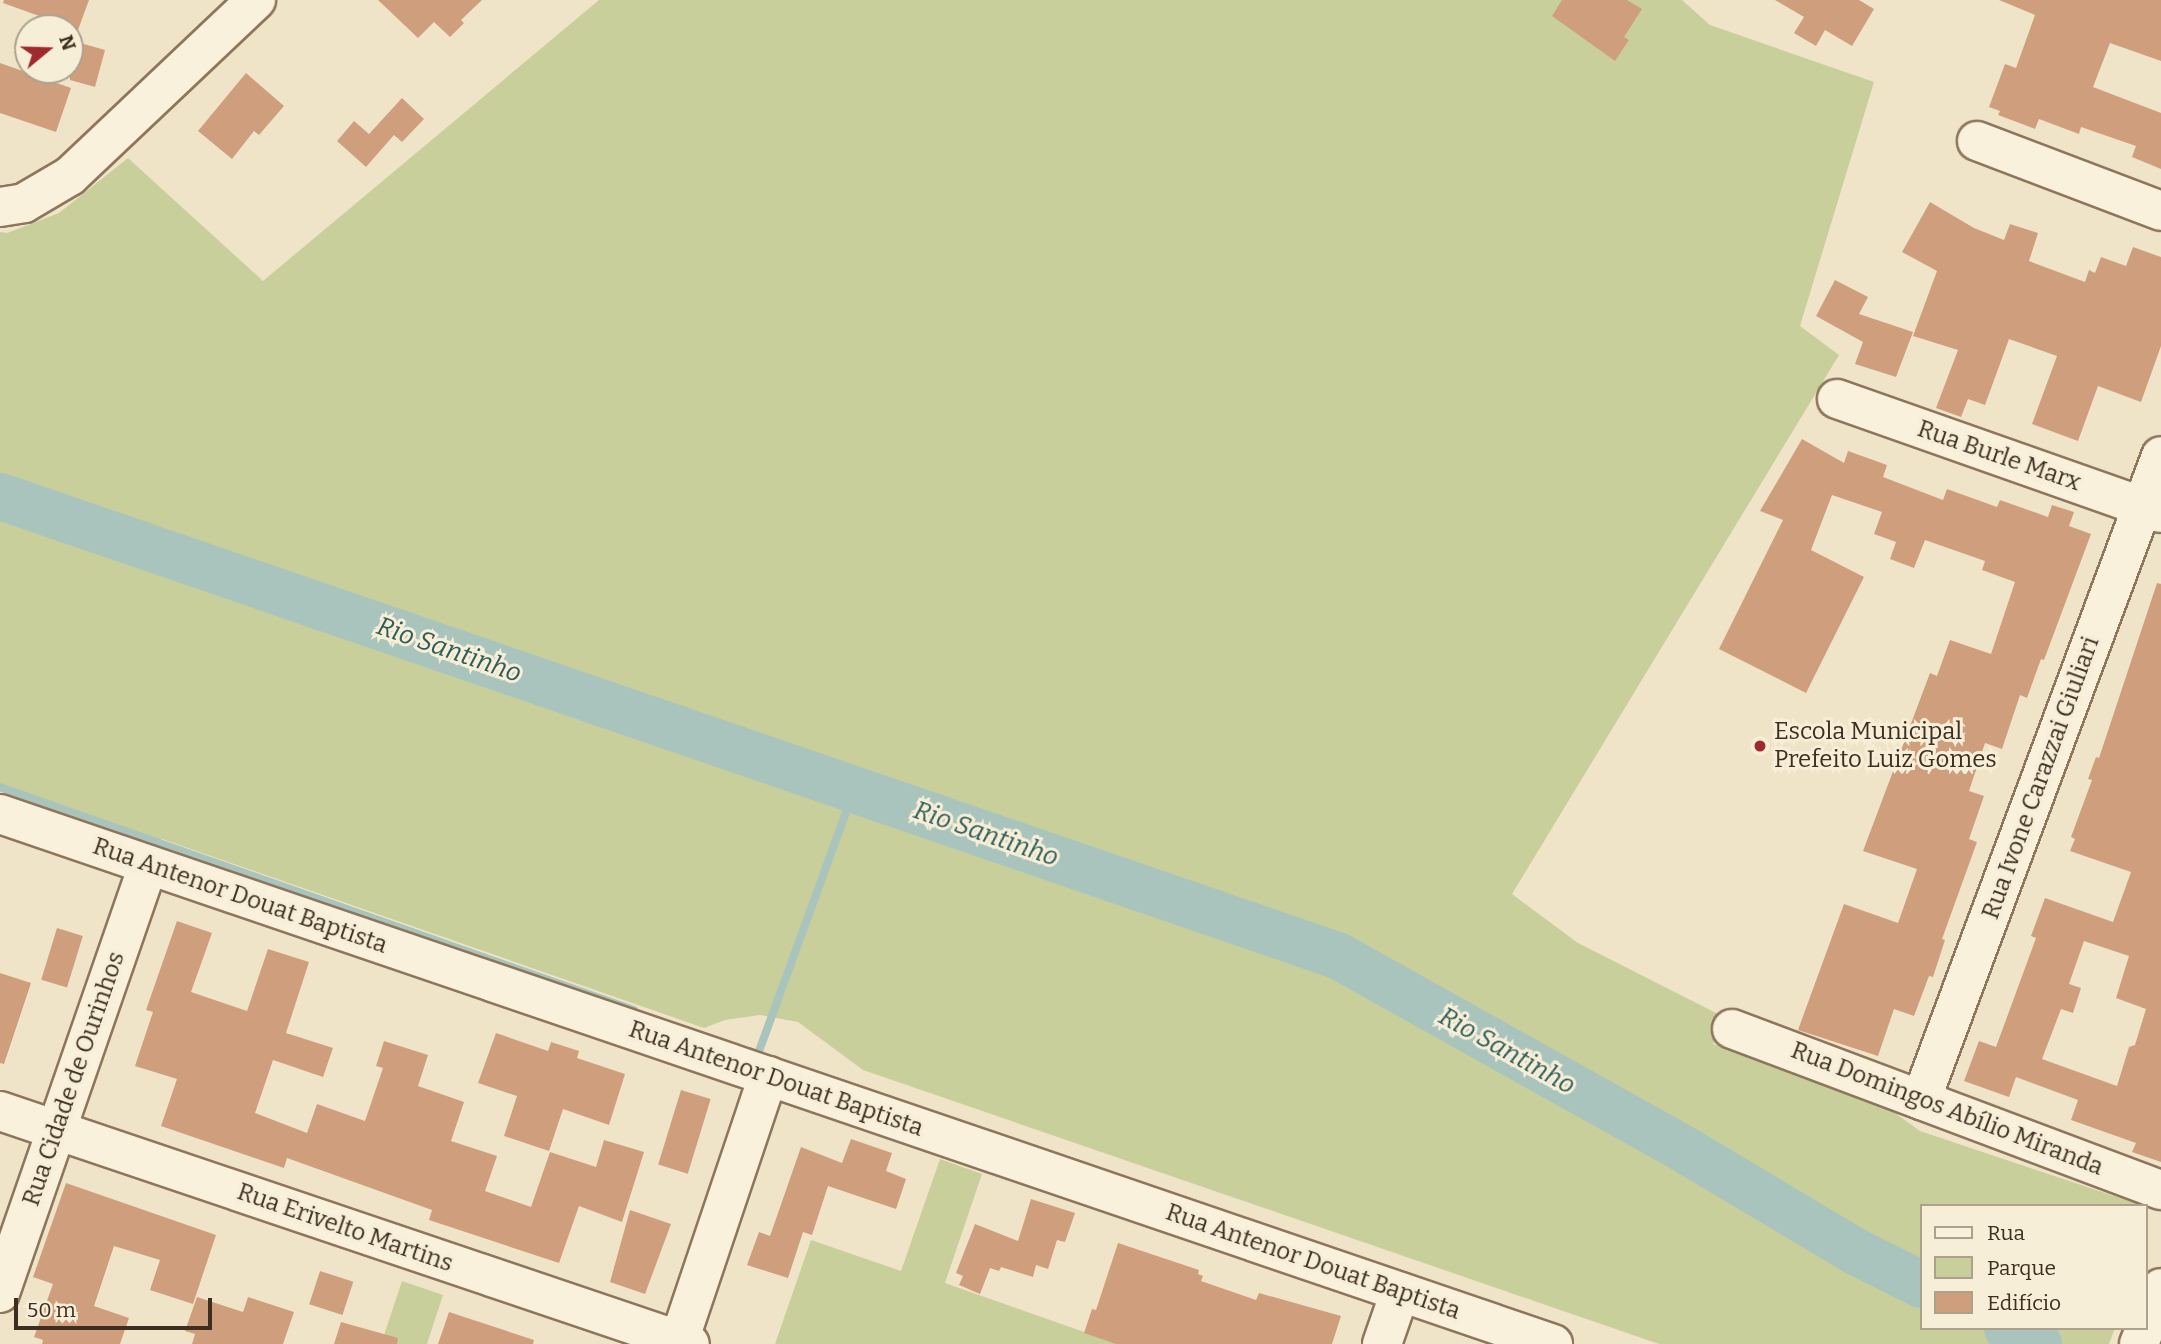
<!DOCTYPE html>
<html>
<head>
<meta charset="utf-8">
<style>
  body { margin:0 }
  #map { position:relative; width:2161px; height:1344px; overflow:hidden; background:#f0e4c8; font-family:Bitter,serif }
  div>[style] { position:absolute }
  .green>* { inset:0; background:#c9cf9b }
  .stream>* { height:8px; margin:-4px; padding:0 4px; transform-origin:4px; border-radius:4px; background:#a9c4bc }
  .river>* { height:47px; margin:-23.5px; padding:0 23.5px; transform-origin:23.5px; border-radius:23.5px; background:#a9c4bc }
  .building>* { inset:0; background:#cf9f7d; transform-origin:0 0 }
  .roads { filter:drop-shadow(2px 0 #8d765c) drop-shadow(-2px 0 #8d765c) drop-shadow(0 2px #8d765c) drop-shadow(0 -2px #8d765c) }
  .minor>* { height:38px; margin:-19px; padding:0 19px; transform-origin:19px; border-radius:19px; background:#faf1dc }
  .dots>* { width:19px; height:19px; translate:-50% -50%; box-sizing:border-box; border:4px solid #f7eed8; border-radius:50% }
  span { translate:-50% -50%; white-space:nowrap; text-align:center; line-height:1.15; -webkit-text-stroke:6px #f7eed8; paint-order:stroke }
  .street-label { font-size:24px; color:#3d2e20 }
  .poi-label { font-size:24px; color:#3d2e20 }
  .left { translate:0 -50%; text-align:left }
  .water-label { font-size:26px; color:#2f5d5a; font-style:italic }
  .legend { position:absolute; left:1920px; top:1204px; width:228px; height:126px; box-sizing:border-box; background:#f7eed8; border:2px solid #ada18e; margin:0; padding:9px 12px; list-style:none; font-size:21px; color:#3d2e20 }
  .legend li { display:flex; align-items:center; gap:14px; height:35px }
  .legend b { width:35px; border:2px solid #ada18e }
  .north { position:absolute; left:14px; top:14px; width:70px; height:70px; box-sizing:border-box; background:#f7eed8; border:2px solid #ada18e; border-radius:50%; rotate:71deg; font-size:19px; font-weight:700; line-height:28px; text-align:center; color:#3d2e20 }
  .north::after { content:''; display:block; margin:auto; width:24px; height:32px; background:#9e2a2b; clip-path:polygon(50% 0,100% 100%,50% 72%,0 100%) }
  .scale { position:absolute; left:14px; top:1298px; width:198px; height:32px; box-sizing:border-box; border:4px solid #3d2e20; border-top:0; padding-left:9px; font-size:21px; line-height:24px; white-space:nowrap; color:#3d2e20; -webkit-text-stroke:5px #f7eed8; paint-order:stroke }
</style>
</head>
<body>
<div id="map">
  <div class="green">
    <i style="clip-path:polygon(599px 0,1682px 0,1710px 25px,1874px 82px,1800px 326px,1839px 355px,1512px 894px,1578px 943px,1724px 1017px,1713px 1044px,1864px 1099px,1895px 1113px,1920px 1131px,2144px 1206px,1921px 1206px,1921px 1328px,2115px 1328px,2109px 1344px,1659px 1344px,863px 1070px,798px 1022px,760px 1015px,725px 1020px,704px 1028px,162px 839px,151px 844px,0 792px,0 232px,7px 233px,59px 213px,128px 158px,263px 281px)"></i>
    <i style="clip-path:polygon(940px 1159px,982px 1174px,945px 1283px,1118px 1344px,775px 1344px,811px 1240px,901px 1271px)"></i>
    <i style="clip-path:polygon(402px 1281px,443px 1295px,427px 1344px,381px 1344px)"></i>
  </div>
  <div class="stream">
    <i style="left:0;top:787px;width:672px;rotate:19.38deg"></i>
    <i style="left:749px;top:1051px;width:9px;rotate:18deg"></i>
    <i style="left:758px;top:1054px;width:283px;rotate:-70deg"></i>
  </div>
  <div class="river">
    <i style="left:0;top:496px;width:1414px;rotate:18.95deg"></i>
    <i style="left:1337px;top:955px;width:403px;rotate:29.2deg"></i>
    <i style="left:1689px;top:1152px;width:193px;rotate:30.8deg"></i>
    <i style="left:1855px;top:1251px;width:74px;rotate:26.6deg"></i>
    <i style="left:2007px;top:1328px;width:35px;rotate:27deg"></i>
  </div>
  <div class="building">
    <i style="clip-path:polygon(4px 0,89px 0,78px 30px,3px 3px)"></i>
    <i style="clip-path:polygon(378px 0,482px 0,461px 20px,464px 23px,450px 37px,434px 22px,418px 38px)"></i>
    <i style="clip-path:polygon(1562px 0,1627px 0,1642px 9px,1624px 37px,1629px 40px,1615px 61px,1552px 16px)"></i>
    <i style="clip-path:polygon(1775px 0,1859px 0,1874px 9px,1852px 46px,1825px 30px,1816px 46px,1794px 33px,1804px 17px)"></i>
    <i style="clip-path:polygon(1999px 0,2161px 0,2161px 61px,2110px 43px,2093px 87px,2161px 113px,2161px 169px,2132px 157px,2136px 146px,2081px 127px,2079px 134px,2039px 119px,2035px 129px,1998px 115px,2000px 111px,1989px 107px,2005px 64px,2016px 68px,2035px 15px)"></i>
    <i style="clip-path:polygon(70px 40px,105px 50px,95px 87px,70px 80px)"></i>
    <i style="clip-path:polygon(0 63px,71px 88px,56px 132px,0 113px)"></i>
    <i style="clip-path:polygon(246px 73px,284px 106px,259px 135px,254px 131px,232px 159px,198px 131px)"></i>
    <i style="clip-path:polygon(402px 98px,424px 119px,402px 142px,394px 135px,366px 167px,337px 141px,354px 121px,369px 134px)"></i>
    <i style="clip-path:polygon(1930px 202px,1974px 228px,2004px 240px,2010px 224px,2038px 233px,2029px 261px,2085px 282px,2089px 270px,2095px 273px,2101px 257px,2126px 266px,2133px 247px,2161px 257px,2161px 346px,2141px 402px,2098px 386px,2078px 441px,2032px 424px,2057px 356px,2009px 339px,1985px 405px,1968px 399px,1961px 417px,1936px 408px,1958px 350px,1913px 336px,1937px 271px,1902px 252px)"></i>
    <i style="clip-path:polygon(1835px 280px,1868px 297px,1859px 314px,1913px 332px,1896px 377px,1855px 364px,1863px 342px,1816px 316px)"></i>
    <i style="clip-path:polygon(1802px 439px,1844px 463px,1848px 451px,1887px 465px,1883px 477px,1943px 500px,1947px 489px,1997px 507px,2000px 500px,2048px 517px,2052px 505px,2074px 512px,2069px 526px,2091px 534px,2044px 660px,2041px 659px,2027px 698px,2020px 695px,2002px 749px,1985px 743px,1969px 791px,1984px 796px,1969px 839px,1977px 842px,1942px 939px,1945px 940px,1933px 977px,1929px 976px,1914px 1016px,1894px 1009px,1878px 1056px,1798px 1030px,1844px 904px,1898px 923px,1917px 869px,1863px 851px,1930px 673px,1937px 676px,1950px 640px,1991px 654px,2015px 582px,1982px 570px,1985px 561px,1925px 540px,1914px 568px,1890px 559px,1896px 542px,1874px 534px,1882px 512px,1832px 495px,1811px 550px,1864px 577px,1806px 693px,1719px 649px,1783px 520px,1760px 511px)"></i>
    <i style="clip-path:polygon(evenodd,2157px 583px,2161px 584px,2161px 1162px,2132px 1152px,2136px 1143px,2071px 1120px,2078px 1100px,2016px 1077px,2009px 1097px,1964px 1081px,1979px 1041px,1996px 1047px,2036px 938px,2031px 936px,2045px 898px,2113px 922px,2131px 872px,2070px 851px,2075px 839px,2071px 837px,2092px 780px,2088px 779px,2096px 757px,2099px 758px,2157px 583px,2084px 941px,2129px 956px,2116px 998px,2146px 1009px,2135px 1045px,2129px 1047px,2117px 1086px,2042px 1059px,2061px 1009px,2073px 1013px,2081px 988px,2069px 984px,2084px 941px)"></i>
    <i style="clip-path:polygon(177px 921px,212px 933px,191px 992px,247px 1011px,268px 949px,309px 962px,286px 1033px,333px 1048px,323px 1077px,273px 1060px,255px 1113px,307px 1133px,317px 1104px,365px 1121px,383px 1068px,376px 1066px,384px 1041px,428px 1055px,418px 1086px,464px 1102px,451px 1141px,497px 1156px,485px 1191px,531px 1207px,550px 1152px,596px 1167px,604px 1140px,644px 1152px,622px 1222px,579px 1206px,559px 1263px,429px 1220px,432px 1210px,287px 1158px,284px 1168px,161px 1126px,177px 1079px,135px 1066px,153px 1012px,146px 1010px)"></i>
    <i style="left:57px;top:928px;width:27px;height:54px;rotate:17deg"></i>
    <i style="clip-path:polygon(0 973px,31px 983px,4px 1064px,0 1063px)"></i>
    <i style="clip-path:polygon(496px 1033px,548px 1051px,551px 1042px,579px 1051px,577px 1058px,625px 1074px,609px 1125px,563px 1109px,549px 1151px,504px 1136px,517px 1096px,478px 1083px)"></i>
    <i style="left:681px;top:1090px;width:31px;height:78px;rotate:17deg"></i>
    <i style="clip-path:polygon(851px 1139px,892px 1153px,886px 1171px,906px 1179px,896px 1209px,828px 1186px,812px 1235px,803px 1232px,788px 1278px,747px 1265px,759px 1232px,770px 1236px,801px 1147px,842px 1163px)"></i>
    <i style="clip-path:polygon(66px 1183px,216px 1235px,193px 1304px,150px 1290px,160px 1260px,114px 1246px,94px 1306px,129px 1318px,120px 1344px,42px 1344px,43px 1340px,34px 1337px,53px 1284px,33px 1277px)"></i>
    <i style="clip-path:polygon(1031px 1199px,1075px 1213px,1065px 1242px,1057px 1240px,1048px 1269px,1036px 1265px,1033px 1277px,1001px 1267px,999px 1271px,990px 1268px,980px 1294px,959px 1285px,963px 1276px,956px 1273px,975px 1224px,1018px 1241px)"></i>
    <i style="clip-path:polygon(630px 1210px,671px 1224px,645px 1294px,610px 1282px)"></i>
    <i style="clip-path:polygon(1118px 1243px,1199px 1270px,1198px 1274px,1203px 1276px,1201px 1281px,1256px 1300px,1259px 1293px,1341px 1316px,1332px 1344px,1116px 1344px,1084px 1333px,1092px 1309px,1096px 1310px)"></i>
    <i style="left:320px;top:1271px;width:35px;height:35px;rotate:18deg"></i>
    <i style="clip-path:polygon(197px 1297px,243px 1312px,248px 1297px,294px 1312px,283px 1344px,192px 1344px,195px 1334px,185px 1331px)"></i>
    <i style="clip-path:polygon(449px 1312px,534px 1340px,533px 1344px,438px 1344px)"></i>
    <i style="clip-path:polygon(341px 1322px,398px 1338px,397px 1344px,334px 1344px)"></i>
  </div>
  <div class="roads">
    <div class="minor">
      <i style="left:1977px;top:141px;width:197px;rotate:20.8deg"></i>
      <i style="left:0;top:207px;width:24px;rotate:-9deg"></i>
      <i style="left:24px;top:203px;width:53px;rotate:-30.4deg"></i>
      <i style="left:70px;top:176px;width:256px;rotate:-43.4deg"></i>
      <i style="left:1837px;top:399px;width:343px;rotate:19.4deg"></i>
      <i style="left:0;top:814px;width:1641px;rotate:18.84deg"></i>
      <i style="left:1732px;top:1029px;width:458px;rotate:20.6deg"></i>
      <i style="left:1921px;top:1100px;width:687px;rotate:-69.56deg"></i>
      <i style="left:0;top:1111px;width:728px;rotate:18.66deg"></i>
      <i style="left:0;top:1293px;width:453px;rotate:-70.9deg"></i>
      <i style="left:678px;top:1344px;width:283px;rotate:-71.4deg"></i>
      <i style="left:1382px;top:1344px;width:55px;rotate:-70.9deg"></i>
      <i style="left:2139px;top:1344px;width:60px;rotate:-68.6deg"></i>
    </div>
  </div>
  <div class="dots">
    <i style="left:1760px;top:746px;background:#9e2a2b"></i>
  </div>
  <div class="street-label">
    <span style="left:1999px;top:456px;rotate:19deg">Rua Burle Marx</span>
    <span style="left:2041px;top:778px;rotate:-70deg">Rua Ivone Carazzai Giuliari</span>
    <span style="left:240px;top:896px;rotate:19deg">Rua Antenor Douat Baptista</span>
    <span style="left:74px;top:1079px;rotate:-71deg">Rua Cidade de Ourinhos</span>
    <span style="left:776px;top:1079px;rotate:19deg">Rua Antenor Douat Baptista</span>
    <span style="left:1947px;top:1109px;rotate:21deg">Rua Domingos Abílio Miranda</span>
    <span style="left:345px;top:1228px;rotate:19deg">Rua Erivelto Martins</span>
    <span style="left:1313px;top:1262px;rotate:19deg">Rua Antenor Douat Baptista</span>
  </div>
  <div class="poi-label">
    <span class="left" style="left:1774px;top:746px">Escola Municipal<br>Prefeito Luiz Gomes</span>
  </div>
  <div class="water-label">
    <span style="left:449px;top:650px;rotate:19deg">Rio Santinho</span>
    <span style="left:986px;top:834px;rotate:19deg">Rio Santinho</span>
    <span style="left:1507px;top:1051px;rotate:29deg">Rio Santinho</span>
  </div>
  <ul class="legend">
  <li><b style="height:9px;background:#faf1dc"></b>Rua</li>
  <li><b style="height:19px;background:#c9cf9b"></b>Parque</li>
  <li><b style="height:19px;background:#cf9f7d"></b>Edifício</li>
  </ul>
  <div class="north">N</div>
  <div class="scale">50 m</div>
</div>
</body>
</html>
